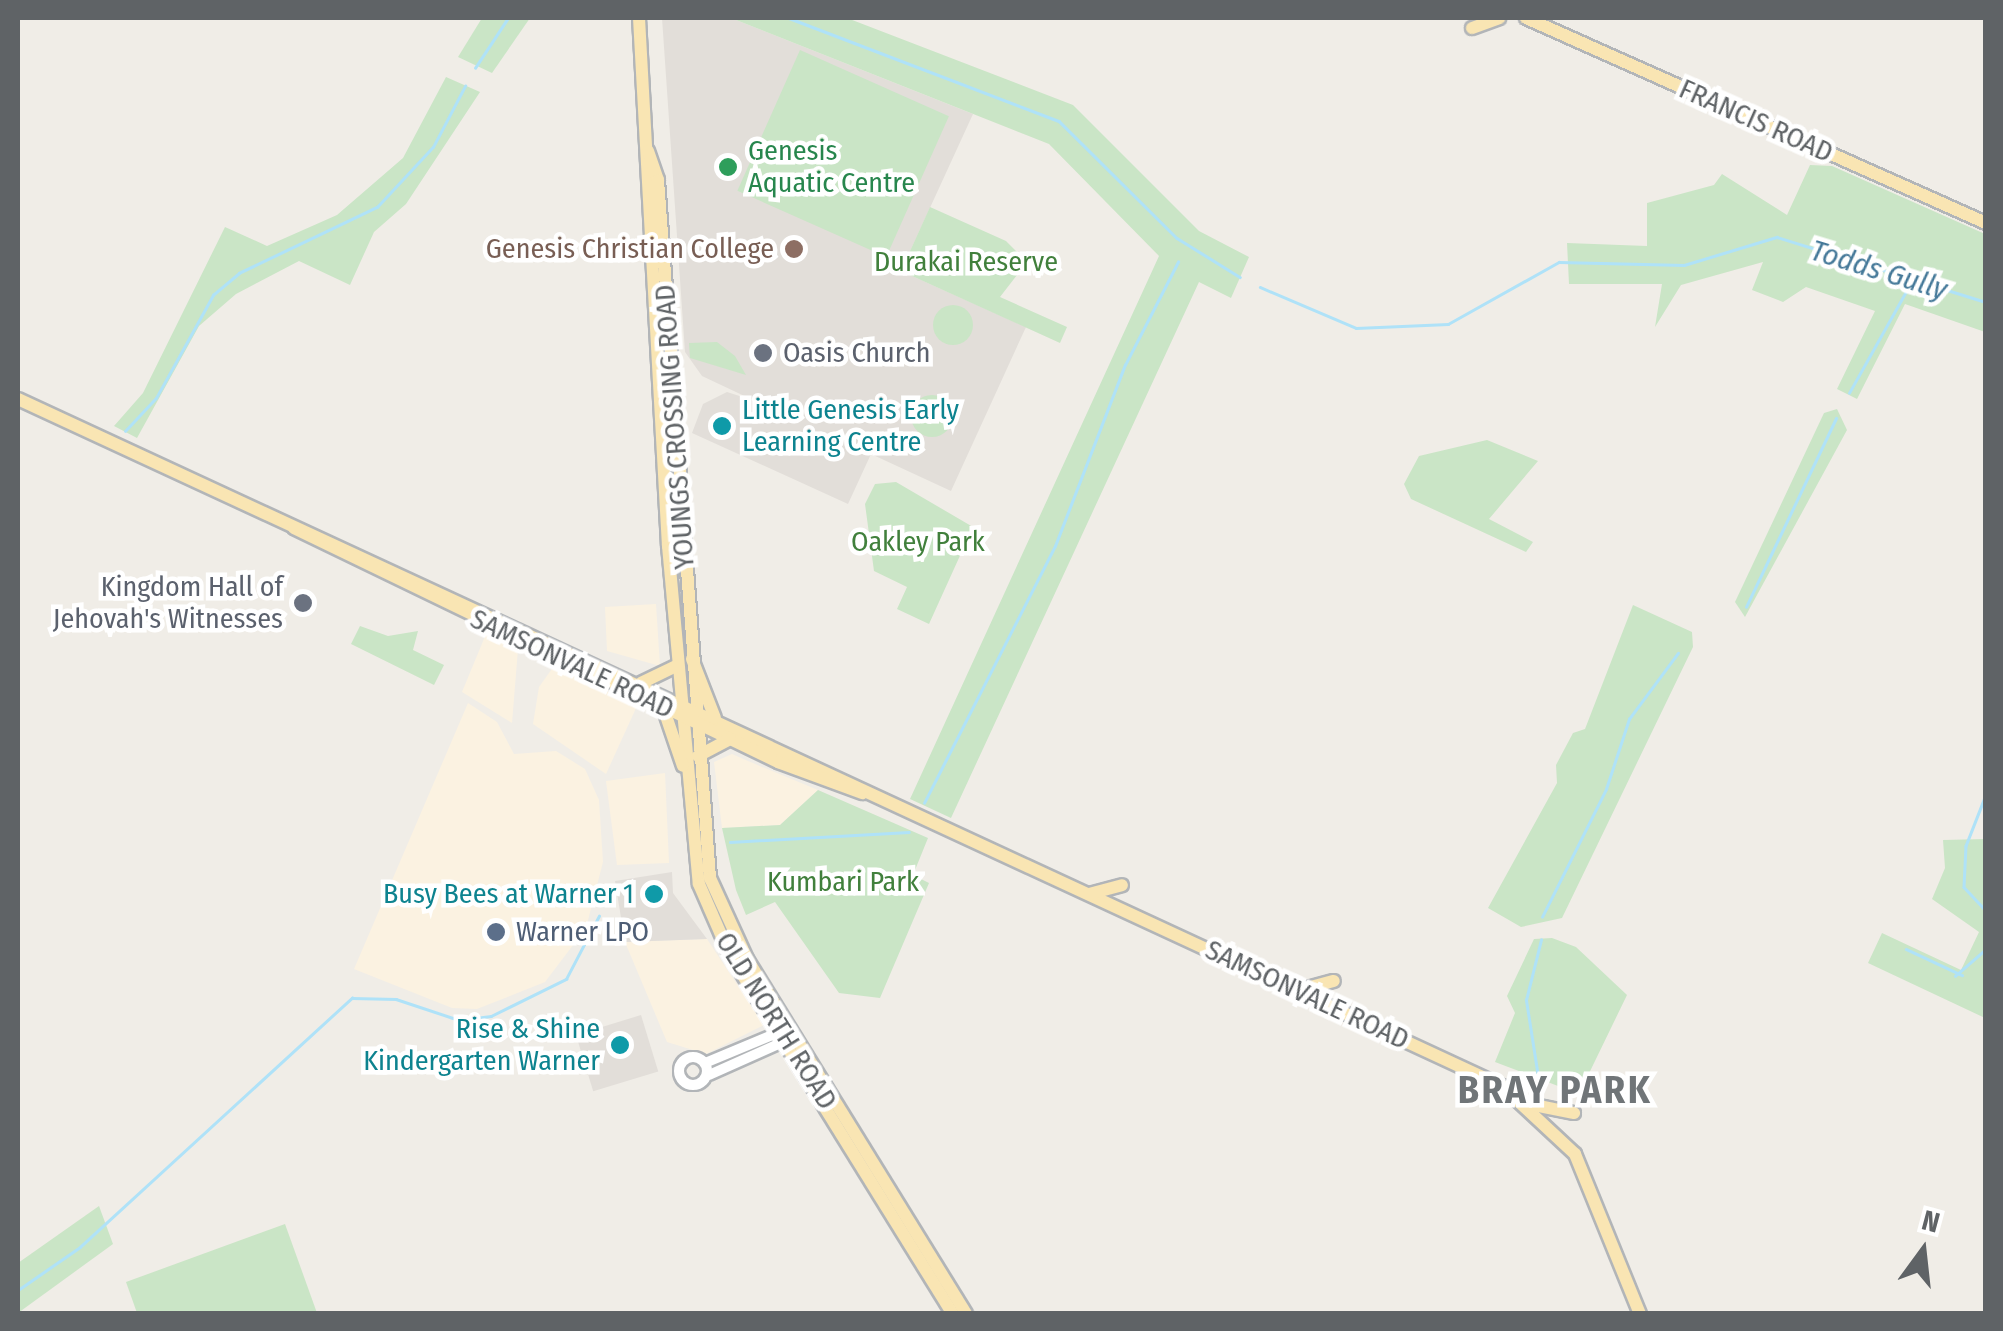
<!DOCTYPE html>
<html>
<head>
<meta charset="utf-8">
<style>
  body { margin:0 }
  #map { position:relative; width:2003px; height:1331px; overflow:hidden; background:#f0ede7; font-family:"Fira Sans Condensed",sans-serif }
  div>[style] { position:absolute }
  .commercial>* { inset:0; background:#fbf2e1 }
  .education>* { inset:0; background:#e2ded9; transform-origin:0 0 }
  .green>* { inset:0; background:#cae5c6; transform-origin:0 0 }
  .round { border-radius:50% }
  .stream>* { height:2.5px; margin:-1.25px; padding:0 1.25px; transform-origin:1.25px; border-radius:1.25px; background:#afe2f8 }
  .roads { filter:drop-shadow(2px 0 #b2b5b8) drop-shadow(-2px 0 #b2b5b8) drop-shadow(0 2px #b2b5b8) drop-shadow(0 -2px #b2b5b8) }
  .minor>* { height:10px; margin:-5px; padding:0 5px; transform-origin:5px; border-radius:5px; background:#fff }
  .minor>.ring { margin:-5px; padding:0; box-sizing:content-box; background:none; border:10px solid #fff; border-radius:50% }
  .major>* { height:12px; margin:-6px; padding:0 6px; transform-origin:6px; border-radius:6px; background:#f9e5b3 }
  .dots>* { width:28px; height:28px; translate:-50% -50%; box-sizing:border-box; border:5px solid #fff; border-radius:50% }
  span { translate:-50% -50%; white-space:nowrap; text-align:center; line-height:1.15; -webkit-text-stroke:9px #fff; paint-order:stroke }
  .street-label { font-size:28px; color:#5f6366 }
  .leisure-label { font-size:28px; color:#27864d }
  .left { translate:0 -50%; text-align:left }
  .education-label { font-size:28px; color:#785e54 }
  .right { translate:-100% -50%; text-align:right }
  .park-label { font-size:28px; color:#41803c }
  .worship-label { font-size:28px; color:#5b616d }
  .culture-label { font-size:28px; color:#0d838f }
  .service-label { font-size:28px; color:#4e5e75 }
  .water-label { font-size:30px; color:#457999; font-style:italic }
  .district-label { font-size:38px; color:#707578; font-weight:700; letter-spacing:2.5px }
  .frame { position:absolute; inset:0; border:20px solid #5f6366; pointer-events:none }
  .north { position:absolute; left:1873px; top:1201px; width:100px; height:100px; -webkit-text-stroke:8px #fff; paint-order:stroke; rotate:15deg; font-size:28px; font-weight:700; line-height:40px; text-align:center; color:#5f6366 }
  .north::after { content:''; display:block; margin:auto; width:35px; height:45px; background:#5f6366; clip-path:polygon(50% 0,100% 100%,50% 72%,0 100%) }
</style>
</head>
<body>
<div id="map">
  <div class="commercial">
    <i style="clip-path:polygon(656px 604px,660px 666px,607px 651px,605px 607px)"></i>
    <i style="clip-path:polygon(486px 634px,518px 649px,512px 723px,462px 692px)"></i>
    <i style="clip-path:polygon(554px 666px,637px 706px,606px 774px,533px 724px,539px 687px)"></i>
    <i style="clip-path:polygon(468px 703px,497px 722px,514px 754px,556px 751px,585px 769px,599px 800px,603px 862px,586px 928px,545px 982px,477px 1009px,452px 1008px,354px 969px)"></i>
    <i style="clip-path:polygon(732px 754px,748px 761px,818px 790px,780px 825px,722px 828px,714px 762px)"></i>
    <i style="clip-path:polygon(665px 773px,669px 863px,617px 865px,606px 781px)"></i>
    <i style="clip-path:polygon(707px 939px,764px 1025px,706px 1054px,667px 1042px,625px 942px)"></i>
  </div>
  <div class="education">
    <i style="clip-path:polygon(662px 18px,731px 18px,973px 114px,901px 271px,1026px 327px,951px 491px,871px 454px,848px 504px,692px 433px,703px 404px,727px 392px,755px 401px,702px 376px,685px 352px)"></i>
    <i style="clip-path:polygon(672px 872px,673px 893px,707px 939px,625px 942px,615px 881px)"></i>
    <i style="left:641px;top:1015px;width:59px;height:68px;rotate:73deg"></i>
  </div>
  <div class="green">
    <i style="clip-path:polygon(482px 18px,530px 18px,492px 73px,458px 57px)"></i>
    <i style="clip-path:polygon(731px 18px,847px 18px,1073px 105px,1199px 231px,1249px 257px,1231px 298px,1199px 282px,951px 818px,910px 799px,1159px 256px,1049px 144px)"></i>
    <i style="left:800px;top:50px;width:163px;height:154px;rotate:24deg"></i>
    <i style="clip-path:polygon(446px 77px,480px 92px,406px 204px,374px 232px,350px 285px,299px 261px,236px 294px,199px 326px,137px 438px,114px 426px,143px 393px,225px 227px,267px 246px,337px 215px,403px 158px)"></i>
    <i style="clip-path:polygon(1810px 165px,1832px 166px,1985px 234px,1985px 332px,1905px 304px,1857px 399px,1837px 389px,1875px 311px,1806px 287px,1783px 302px,1752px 290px,1763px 262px,1681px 285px,1655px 327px,1662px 284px,1569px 284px,1567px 243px,1647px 246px,1647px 203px,1714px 185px,1722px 174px,1787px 215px)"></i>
    <i style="clip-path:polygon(930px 207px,1006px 241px,1027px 262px,1000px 297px,1067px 327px,1060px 343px,901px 271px)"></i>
    <i class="round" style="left:933px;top:305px;width:40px;height:40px"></i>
    <i style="clip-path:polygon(717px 342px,735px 356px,746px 375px,690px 358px,689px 343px)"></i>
    <i class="round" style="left:911px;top:395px;width:42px;height:42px"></i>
    <i style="clip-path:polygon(1837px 409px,1847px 430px,1745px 617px,1735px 602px,1824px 413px)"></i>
    <i style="clip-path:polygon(1487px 440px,1538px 461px,1489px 519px,1533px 542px,1526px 552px,1411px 499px,1404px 484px,1419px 456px)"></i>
    <i style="clip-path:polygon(896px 482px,973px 527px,929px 624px,897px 609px,907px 587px,874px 571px,865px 504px,875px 484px)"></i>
    <i style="clip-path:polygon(1633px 605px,1692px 632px,1693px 647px,1562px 918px,1521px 927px,1488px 908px,1557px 783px,1556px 765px,1573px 733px,1585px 729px)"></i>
    <i style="clip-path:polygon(360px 626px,388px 636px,418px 631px,413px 650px,444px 665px,434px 685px,351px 644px)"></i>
    <i style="clip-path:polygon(818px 790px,928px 838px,913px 875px,929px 883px,880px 998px,839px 993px,775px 902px,746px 915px,736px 890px,722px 828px,780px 825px)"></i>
    <i style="clip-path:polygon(1985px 839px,1986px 868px,1985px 1018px,1868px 963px,1882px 933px,1961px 970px,1979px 932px,1932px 899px,1945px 868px,1943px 840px)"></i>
    <i style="clip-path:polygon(1552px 938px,1576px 947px,1627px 995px,1579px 1094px,1495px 1062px,1515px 1013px,1507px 996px,1534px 939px)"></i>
    <i style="clip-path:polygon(99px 1206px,113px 1244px,18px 1313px,18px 1263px)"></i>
    <i style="clip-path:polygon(285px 1224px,317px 1313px,137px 1313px,126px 1282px)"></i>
  </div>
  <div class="stream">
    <i style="left:789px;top:18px;width:289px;rotate:20.9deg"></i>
    <i style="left:1059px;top:121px;width:166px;rotate:44.8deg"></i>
    <i style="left:1177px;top:238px;width:74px;rotate:31.8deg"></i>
    <i style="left:475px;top:68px;width:60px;rotate:-56.6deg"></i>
    <i style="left:1260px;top:287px;width:104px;rotate:23.1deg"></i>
    <i style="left:1356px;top:328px;width:92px;rotate:-2.5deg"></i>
    <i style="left:1448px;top:324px;width:127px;rotate:-29.2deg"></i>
    <i style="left:1559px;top:262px;width:125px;rotate:1.4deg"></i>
    <i style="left:1684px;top:265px;width:97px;rotate:-16.8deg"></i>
    <i style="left:1777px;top:237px;width:219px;rotate:17.3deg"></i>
    <i style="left:1849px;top:393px;width:131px;rotate:-60.7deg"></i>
    <i style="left:125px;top:431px;width:45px;rotate:-46.8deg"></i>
    <i style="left:156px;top:398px;width:118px;rotate:-61deg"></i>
    <i style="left:213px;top:295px;width:34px;rotate:-40deg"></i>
    <i style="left:239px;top:273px;width:153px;rotate:-25.6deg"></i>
    <i style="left:377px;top:207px;width:82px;rotate:-47deg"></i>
    <i style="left:433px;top:147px;width:69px;rotate:-62.3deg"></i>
    <i style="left:1746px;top:607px;width:209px;rotate:-64.5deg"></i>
    <i style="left:1986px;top:795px;width:55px;rotate:111.4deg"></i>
    <i style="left:1966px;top:846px;width:41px;rotate:92.8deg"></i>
    <i style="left:1964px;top:887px;width:33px;rotate:47deg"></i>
    <i style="left:924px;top:803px;width:288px;rotate:-63deg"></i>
    <i style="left:1055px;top:546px;width:194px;rotate:-68.9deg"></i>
    <i style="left:1125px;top:365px;width:116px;rotate:-62.8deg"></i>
    <i style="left:730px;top:842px;width:179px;rotate:-3.2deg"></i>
    <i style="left:1542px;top:917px;width:143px;rotate:-63.4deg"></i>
    <i style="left:1606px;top:789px;width:74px;rotate:-71.8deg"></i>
    <i style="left:1629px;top:719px;width:82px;rotate:-53.4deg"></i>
    <i style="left:1906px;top:949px;width:62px;rotate:24.9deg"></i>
    <i style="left:1955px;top:976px;width:41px;rotate:-41.1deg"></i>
    <i style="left:1538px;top:1077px;width:78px;rotate:-98.9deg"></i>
    <i style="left:1526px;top:1000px;width:62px;rotate:-76deg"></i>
    <i style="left:18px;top:1290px;width:75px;rotate:-34.7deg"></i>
    <i style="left:80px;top:1247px;width:369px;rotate:-42.5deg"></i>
    <i style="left:352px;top:998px;width:44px;rotate:1.3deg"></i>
    <i style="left:396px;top:999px;width:66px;rotate:18.4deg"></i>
    <i style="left:459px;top:1020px;width:32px;rotate:-7deg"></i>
    <i style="left:491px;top:1016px;width:84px;rotate:-26.3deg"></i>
    <i style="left:566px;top:979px;width:71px;rotate:-62.4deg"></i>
  </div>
  <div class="roads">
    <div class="minor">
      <i class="ring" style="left:679px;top:1057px;width:18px;height:18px"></i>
      <i style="left:705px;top:1063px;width:83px;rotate:-22.6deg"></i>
      <i style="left:709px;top:1075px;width:89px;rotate:-24deg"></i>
    </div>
    <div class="major">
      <i style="left:639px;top:18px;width:529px;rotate:86.86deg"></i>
      <i style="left:668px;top:546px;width:339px;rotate:84.8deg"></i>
      <i style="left:699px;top:884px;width:75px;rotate:66.5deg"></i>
      <i style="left:729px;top:953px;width:425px;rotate:58.2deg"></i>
      <i style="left:1526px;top:18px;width:504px;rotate:24.02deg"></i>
      <i style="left:1472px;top:28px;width:29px;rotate:-20deg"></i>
      <i style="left:648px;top:151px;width:31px;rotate:71deg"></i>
      <i style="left:658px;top:180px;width:700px;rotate:85.74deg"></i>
      <i style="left:710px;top:878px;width:89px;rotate:65.4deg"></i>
      <i style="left:747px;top:959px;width:417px;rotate:58.3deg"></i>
      <i style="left:18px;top:399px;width:1635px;rotate:24.84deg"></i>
      <i style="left:1502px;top:1086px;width:100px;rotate:43deg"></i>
      <i style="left:1575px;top:1154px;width:173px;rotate:67.9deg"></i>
      <i style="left:294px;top:528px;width:538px;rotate:25.8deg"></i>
      <i style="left:778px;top:762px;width:90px;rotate:20.3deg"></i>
      <i style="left:692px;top:659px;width:63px;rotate:68.7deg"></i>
      <i style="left:641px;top:683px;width:41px;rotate:-25.9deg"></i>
      <i style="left:663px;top:707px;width:62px;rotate:71.3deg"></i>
      <i style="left:698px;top:756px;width:36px;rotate:-28deg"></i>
      <i style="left:1089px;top:894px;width:34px;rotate:-15deg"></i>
      <i style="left:1296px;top:991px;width:39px;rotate:-15deg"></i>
      <i style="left:1529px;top:1104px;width:46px;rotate:11.3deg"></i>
    </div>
  </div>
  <div class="dots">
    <i style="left:728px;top:167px;background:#2e9e5b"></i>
    <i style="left:794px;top:249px;background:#8d6e63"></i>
    <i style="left:763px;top:353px;background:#6b7280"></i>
    <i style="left:722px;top:426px;background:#0f9aa8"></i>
    <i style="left:303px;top:603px;background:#6b7280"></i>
    <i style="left:654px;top:894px;background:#0f9aa8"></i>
    <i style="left:496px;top:932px;background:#5c6f8a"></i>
    <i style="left:620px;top:1045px;background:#0f9aa8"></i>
  </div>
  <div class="street-label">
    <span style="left:1756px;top:121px;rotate:24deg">FRANCIS ROAD</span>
    <span style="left:675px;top:427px;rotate:-94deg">YOUNGS CROSSING ROAD</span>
    <span style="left:572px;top:664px;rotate:25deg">SAMSONVALE ROAD</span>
    <span style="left:1307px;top:995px;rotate:25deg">SAMSONVALE ROAD</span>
    <span style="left:776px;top:1021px;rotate:58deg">OLD NORTH ROAD</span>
  </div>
  <div class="leisure-label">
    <span class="left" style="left:748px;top:167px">Genesis<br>Aquatic Centre</span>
  </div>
  <div class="education-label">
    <span class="right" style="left:774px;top:249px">Genesis Christian College</span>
  </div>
  <div class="park-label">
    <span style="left:966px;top:262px">Durakai Reserve</span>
    <span style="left:918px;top:542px">Oakley Park</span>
    <span style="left:843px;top:882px">Kumbari Park</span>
  </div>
  <div class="worship-label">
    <span class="left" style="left:783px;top:353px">Oasis Church</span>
    <span class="right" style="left:283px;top:603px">Kingdom Hall of<br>Jehovah's Witnesses</span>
  </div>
  <div class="culture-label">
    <span class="left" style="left:742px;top:426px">Little Genesis Early<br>Learning Centre</span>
    <span class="right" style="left:634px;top:894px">Busy Bees at Warner 1</span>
    <span class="right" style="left:600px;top:1045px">Rise &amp; Shine<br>Kindergarten Warner</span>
  </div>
  <div class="service-label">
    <span class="left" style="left:516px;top:932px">Warner LPO</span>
  </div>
  <div class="water-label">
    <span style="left:1879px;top:270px;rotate:17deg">Todds Gully</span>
  </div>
  <div class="district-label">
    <span style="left:1555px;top:1091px">BRAY PARK</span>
  </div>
  <div class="frame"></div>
  <div class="north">N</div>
</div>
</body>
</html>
